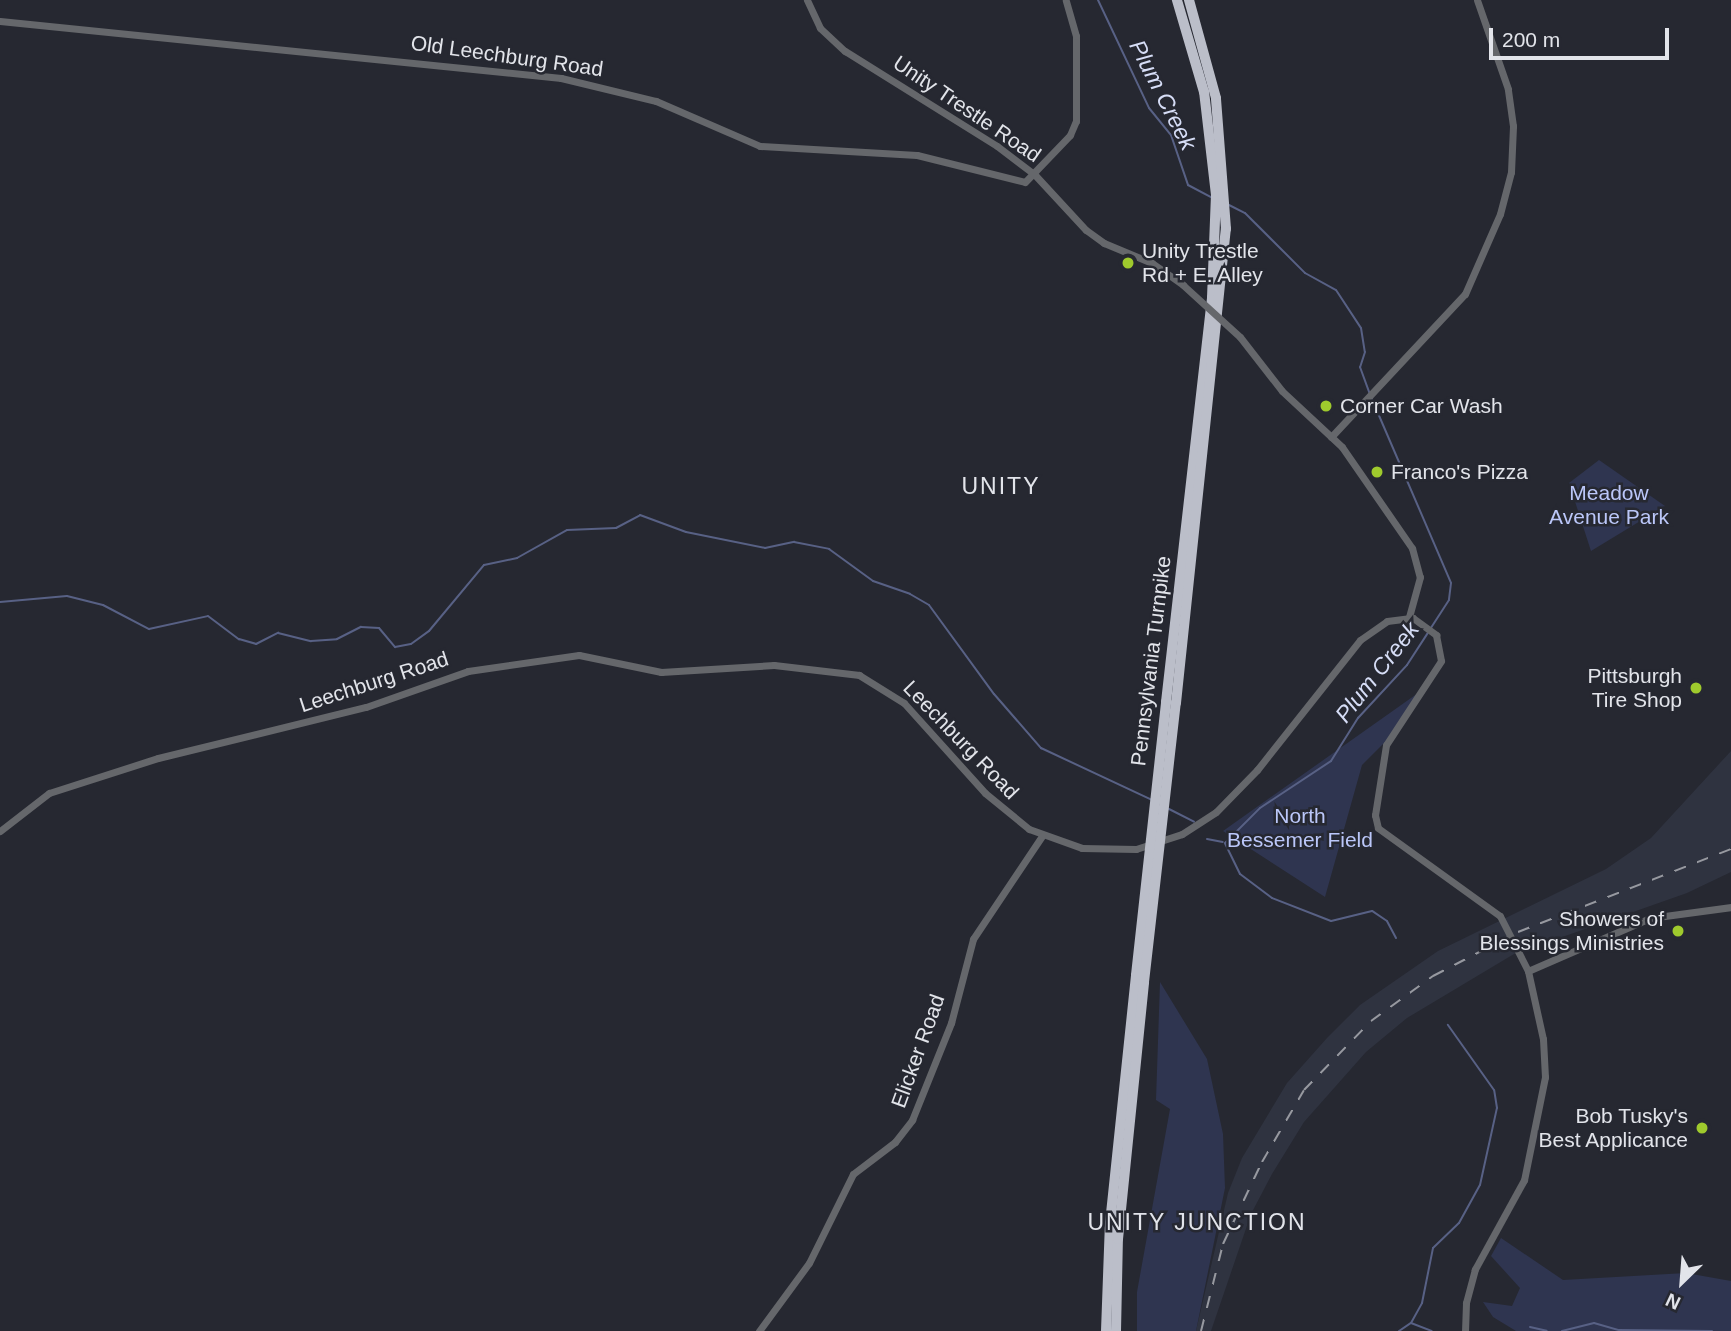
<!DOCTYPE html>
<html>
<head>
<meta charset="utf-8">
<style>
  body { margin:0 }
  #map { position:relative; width:1731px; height:1331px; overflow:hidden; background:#262831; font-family:Helvetica,sans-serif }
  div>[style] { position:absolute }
  .built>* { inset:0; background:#2f3340 }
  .green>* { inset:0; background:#2f3550 }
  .stream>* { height:2px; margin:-1px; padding:0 1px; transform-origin:1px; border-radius:1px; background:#586185 }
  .tertiary>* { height:7px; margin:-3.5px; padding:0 3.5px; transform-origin:3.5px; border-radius:3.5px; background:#65676b }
  .motorway>* { height:10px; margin:-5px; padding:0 5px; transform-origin:5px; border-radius:5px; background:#bbbec9 }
  .rail>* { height:2px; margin-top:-1px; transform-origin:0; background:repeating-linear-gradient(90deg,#9799a0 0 12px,transparent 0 24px) }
  .tertiary-bridge>* { height:7px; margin:-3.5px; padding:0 3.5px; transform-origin:3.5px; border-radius:3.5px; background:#65676b }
  .motorway-bridge>* { height:10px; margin:-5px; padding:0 5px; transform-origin:5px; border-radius:5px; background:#bbbec9 }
  .dots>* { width:19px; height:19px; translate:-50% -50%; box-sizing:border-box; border:4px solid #262831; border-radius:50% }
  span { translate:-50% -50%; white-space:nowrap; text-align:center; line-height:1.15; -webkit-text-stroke:5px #262831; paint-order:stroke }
  .street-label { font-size:21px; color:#e2e4ea }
  .poi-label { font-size:21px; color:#e2e4ea }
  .left { translate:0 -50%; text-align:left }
  .right { translate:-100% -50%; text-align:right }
  .park-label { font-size:21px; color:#bbc7f9 }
  .water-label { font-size:23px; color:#d6ddf6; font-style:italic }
  .neighbourhood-label { font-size:23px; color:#e2e4ea; letter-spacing:2px }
  .north { position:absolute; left:1647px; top:1247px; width:70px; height:70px; -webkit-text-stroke:5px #262831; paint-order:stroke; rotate:205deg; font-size:19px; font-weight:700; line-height:28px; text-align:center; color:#e2e4ea }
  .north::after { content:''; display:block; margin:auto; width:24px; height:32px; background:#e2e4ea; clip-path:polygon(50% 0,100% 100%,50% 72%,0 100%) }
  .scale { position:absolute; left:1489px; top:28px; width:180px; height:32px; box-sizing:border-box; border:4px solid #e2e4ea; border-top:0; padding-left:9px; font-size:21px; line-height:24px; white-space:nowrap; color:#e2e4ea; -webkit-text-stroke:5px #262831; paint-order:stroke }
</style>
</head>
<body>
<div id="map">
  <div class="built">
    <i style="clip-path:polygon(1731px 751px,1731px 872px,1687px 893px,1514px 954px,1407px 1018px,1366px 1052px,1304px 1122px,1272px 1174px,1251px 1214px,1211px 1331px,1196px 1331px,1228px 1193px,1242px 1158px,1287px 1083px,1327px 1038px,1360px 1005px,1438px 951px,1606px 869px,1651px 838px)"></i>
  </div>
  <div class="green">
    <i style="clip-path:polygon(1599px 460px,1665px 506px,1591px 551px,1569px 483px)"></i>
    <i style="clip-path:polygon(1428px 686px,1390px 737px,1362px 765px,1325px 897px,1223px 831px)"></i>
    <i style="clip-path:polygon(1160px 982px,1207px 1059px,1223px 1134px,1225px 1188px,1196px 1331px,1137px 1331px,1137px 1292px,1170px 1109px,1156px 1100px)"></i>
    <i style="clip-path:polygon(1501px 1238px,1563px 1280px,1686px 1273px,1731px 1281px,1731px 1331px,1516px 1331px,1493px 1317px,1483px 1302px,1512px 1306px,1520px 1288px,1491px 1256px)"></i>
  </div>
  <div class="stream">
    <i style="left:1098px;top:0;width:119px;rotate:64.7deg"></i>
    <i style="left:1149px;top:108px;width:35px;rotate:51deg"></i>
    <i style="left:1171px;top:135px;width:53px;rotate:71.2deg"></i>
    <i style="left:1188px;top:185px;width:26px;rotate:28deg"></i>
    <i style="left:1229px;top:205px;width:18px;rotate:27deg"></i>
    <i style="left:1245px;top:213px;width:85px;rotate:45deg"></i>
    <i style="left:1305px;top:273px;width:35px;rotate:29deg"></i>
    <i style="left:1336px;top:290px;width:45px;rotate:56.7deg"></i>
    <i style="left:1361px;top:328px;width:24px;rotate:81deg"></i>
    <i style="left:1365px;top:352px;width:16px;rotate:108deg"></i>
    <i style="left:1360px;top:367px;width:27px;rotate:70deg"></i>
    <i style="left:1371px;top:397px;width:202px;rotate:66.7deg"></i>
    <i style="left:1451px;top:583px;width:17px;rotate:97deg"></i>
    <i style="left:1449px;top:600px;width:33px;rotate:123deg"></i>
    <i style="left:0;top:602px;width:67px;rotate:-5.1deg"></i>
    <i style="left:67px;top:596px;width:37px;rotate:14deg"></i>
    <i style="left:103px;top:605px;width:52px;rotate:27.6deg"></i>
    <i style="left:149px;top:629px;width:60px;rotate:-12.4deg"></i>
    <i style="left:208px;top:616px;width:39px;rotate:37deg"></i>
    <i style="left:239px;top:639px;width:18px;rotate:16deg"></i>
    <i style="left:256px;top:644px;width:25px;rotate:-27deg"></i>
    <i style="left:278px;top:633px;width:34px;rotate:14deg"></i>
    <i style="left:311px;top:641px;width:26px;rotate:-4deg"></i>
    <i style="left:337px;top:639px;width:27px;rotate:-27deg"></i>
    <i style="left:361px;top:627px;width:18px;rotate:3deg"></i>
    <i style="left:379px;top:628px;width:25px;rotate:50deg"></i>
    <i style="left:395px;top:647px;width:16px;rotate:-11deg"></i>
    <i style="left:411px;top:644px;width:22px;rotate:-36deg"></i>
    <i style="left:429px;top:631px;width:86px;rotate:-50.2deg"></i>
    <i style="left:484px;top:565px;width:34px;rotate:-12deg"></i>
    <i style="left:517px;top:558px;width:57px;rotate:-29.2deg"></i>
    <i style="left:567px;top:530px;width:49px;rotate:-2.3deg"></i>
    <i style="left:616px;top:528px;width:27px;rotate:-28deg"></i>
    <i style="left:640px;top:515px;width:49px;rotate:20.3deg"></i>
    <i style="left:686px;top:532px;width:81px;rotate:11.4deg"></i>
    <i style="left:765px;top:548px;width:30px;rotate:-12deg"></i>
    <i style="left:794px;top:542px;width:36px;rotate:11deg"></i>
    <i style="left:829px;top:549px;width:54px;rotate:36deg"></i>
    <i style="left:873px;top:581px;width:39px;rotate:19deg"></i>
    <i style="left:910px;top:594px;width:22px;rotate:30deg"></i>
    <i style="left:929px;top:605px;width:110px;rotate:53.9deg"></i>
    <i style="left:994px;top:694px;width:72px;rotate:49deg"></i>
    <i style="left:1041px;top:748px;width:123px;rotate:25.1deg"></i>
    <i style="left:1169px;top:809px;width:28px;rotate:27deg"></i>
    <i style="left:1207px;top:839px;width:16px;rotate:11deg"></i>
    <i style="left:1396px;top:938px;width:19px;rotate:-118deg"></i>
    <i style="left:1387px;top:921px;width:18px;rotate:-146deg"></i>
    <i style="left:1372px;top:911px;width:42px;rotate:166.3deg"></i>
    <i style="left:1331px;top:921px;width:63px;rotate:-158.7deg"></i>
    <i style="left:1272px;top:898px;width:40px;rotate:-143deg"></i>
    <i style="left:1240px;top:874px;width:34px;rotate:-116deg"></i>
    <i style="left:1225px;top:843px;width:49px;rotate:-45deg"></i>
    <i style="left:1260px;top:808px;width:85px;rotate:-33.5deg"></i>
    <i style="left:1331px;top:761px;width:51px;rotate:-57.9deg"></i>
    <i style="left:1358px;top:718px;width:72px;rotate:-47.2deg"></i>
    <i style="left:1407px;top:665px;width:38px;rotate:-57deg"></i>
    <i style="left:1411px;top:1323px;width:22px;rotate:21deg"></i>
    <i style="left:1530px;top:1327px;width:17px;rotate:13deg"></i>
    <i style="left:1399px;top:1331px;width:14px;rotate:-34deg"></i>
    <i style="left:1411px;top:1323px;width:23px;rotate:-61deg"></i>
    <i style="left:1422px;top:1303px;width:56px;rotate:-78.7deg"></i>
    <i style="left:1433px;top:1248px;width:36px;rotate:-44deg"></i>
    <i style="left:1459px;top:1223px;width:43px;rotate:-61.1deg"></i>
    <i style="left:1480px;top:1185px;width:79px;rotate:-77.6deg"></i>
    <i style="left:1497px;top:1108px;width:18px;rotate:-99deg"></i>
    <i style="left:1494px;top:1090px;width:80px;rotate:-125.3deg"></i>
    <i style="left:1562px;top:1331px;width:33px;rotate:-14deg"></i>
    <i style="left:1594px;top:1323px;width:26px;rotate:16deg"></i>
    <i style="left:1619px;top:1330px;width:93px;rotate:0.6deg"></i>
  </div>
  <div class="tertiary">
    <i style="left:807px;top:0;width:31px;rotate:65deg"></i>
    <i style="left:820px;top:28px;width:34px;rotate:43deg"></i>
    <i style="left:845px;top:51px;width:179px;rotate:32deg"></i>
    <i style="left:997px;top:146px;width:48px;rotate:37.3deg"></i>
    <i style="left:1035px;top:175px;width:75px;rotate:47.2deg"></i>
    <i style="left:1086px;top:230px;width:22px;rotate:36deg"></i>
    <i style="left:1104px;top:243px;width:52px;rotate:22.6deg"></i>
    <i style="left:1152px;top:263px;width:38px;rotate:35deg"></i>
    <i style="left:0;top:21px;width:564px;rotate:5.8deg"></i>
    <i style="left:561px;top:78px;width:98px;rotate:13.6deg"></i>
    <i style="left:656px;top:101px;width:113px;rotate:23.4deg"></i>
    <i style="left:760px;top:146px;width:157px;rotate:3.3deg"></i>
    <i style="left:917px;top:155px;width:111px;rotate:14deg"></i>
    <i style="left:1025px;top:182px;width:65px;rotate:-46.2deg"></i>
    <i style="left:1070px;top:135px;width:15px;rotate:-67deg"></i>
    <i style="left:1076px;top:121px;width:85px;rotate:-90deg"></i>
    <i style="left:1076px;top:36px;width:37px;rotate:-106deg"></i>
    <i style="left:1240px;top:337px;width:68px;rotate:52.1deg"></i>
    <i style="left:1282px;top:391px;width:82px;rotate:43deg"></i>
    <i style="left:1342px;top:447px;width:123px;rotate:55.3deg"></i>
    <i style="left:1412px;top:548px;width:30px;rotate:75deg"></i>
    <i style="left:1420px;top:577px;width:41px;rotate:105.4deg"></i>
    <i style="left:1331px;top:437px;width:196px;rotate:-46.9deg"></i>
    <i style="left:1465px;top:294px;width:87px;rotate:-66.4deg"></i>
    <i style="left:1500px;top:214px;width:43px;rotate:-75.3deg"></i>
    <i style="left:1511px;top:172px;width:46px;rotate:-87.5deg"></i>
    <i style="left:1513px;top:126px;width:37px;rotate:-98deg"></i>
    <i style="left:1508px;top:89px;width:94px;rotate:-109.2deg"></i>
    <i style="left:0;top:831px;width:62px;rotate:-37.8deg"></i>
    <i style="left:49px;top:793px;width:114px;rotate:-17.8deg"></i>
    <i style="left:158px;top:758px;width:214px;rotate:-13.8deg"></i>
    <i style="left:366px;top:707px;width:108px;rotate:-19.4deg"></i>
    <i style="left:468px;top:671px;width:112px;rotate:-8.2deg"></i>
    <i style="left:579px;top:655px;width:84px;rotate:11.7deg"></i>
    <i style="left:661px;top:672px;width:113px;rotate:-3.5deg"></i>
    <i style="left:774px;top:665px;width:86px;rotate:6.7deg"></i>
    <i style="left:859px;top:675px;width:53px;rotate:31.9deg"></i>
    <i style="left:904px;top:703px;width:121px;rotate:48deg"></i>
    <i style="left:985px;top:793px;width:57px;rotate:39.3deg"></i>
    <i style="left:1029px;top:829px;width:56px;rotate:19.7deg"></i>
    <i style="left:1082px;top:848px;width:54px;rotate:1.1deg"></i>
    <i style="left:1136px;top:849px;width:48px;rotate:-18.1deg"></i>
    <i style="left:1182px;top:834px;width:40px;rotate:-32.9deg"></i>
    <i style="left:1216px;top:812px;width:59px;rotate:-45.7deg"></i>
    <i style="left:1257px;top:770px;width:166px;rotate:-51.6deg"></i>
    <i style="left:1360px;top:640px;width:33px;rotate:-35deg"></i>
    <i style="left:1387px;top:621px;width:26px;rotate:-7deg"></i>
    <i style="left:1413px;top:618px;width:29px;rotate:36deg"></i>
    <i style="left:1436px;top:635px;width:26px;rotate:79deg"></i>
    <i style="left:1441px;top:661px;width:100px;rotate:123.2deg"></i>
    <i style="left:1386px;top:745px;width:71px;rotate:98.9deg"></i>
    <i style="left:1375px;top:815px;width:13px;rotate:77deg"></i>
    <i style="left:1378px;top:828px;width:150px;rotate:35.8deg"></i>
    <i style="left:1500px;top:916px;width:62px;rotate:63deg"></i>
    <i style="left:1528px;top:971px;width:70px;rotate:77.6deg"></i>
    <i style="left:1543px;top:1039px;width:38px;rotate:87deg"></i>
    <i style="left:1545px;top:1077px;width:105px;rotate:101.5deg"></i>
    <i style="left:1524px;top:1180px;width:102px;rotate:118.8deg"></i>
    <i style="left:1475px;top:1269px;width:35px;rotate:105deg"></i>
    <i style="left:1466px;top:1303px;width:28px;rotate:92deg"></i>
    <i style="left:1528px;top:971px;width:133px;rotate:-23.5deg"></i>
    <i style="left:1650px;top:918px;width:82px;rotate:-7.7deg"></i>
    <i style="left:759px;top:1331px;width:84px;rotate:-53.7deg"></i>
    <i style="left:809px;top:1263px;width:99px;rotate:-63.7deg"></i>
    <i style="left:853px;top:1174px;width:53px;rotate:-37.3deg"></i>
    <i style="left:895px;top:1142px;width:28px;rotate:-52deg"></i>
    <i style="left:912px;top:1120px;width:105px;rotate:-68.1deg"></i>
    <i style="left:951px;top:1023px;width:87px;rotate:-75.3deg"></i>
    <i style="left:973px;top:939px;width:124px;rotate:-56.2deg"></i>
  </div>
  <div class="motorway">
    <i style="left:1166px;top:702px;width:407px;rotate:-83.5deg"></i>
    <i style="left:1212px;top:298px;width:103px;rotate:-87.8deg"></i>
    <i style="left:1216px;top:195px;width:104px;rotate:-96.6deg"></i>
    <i style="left:1204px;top:92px;width:96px;rotate:-106.4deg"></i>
    <i style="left:1176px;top:703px;width:477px;rotate:-84deg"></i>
    <i style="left:1226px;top:229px;width:131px;rotate:-94.4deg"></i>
    <i style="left:1216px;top:98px;width:102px;rotate:-105.4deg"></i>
    <i style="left:1106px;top:1331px;width:108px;rotate:-87.9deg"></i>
    <i style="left:1110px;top:1223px;width:249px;rotate:-84deg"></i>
    <i style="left:1116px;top:1331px;width:92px;rotate:-88.8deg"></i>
    <i style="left:1118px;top:1239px;width:258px;rotate:-84.2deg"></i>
  </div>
  <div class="rail">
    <i style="left:1201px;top:1331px;width:90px;rotate:-75.8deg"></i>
    <i style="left:1223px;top:1244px;width:91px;rotate:-64.6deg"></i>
    <i style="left:1262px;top:1162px;width:83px;rotate:-59.7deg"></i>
    <i style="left:1304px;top:1090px;width:96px;rotate:-45.8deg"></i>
    <i style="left:1371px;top:1021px;width:77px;rotate:-36deg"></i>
    <i style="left:1433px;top:976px;width:96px;rotate:-27.4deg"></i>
    <i style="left:1518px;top:932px;width:229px;rotate:-21.3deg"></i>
  </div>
  <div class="tertiary-bridge">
    <i style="left:1183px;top:285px;width:77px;rotate:42.4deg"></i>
  </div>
  <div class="motorway-bridge">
    <i style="left:1136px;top:975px;width:275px;rotate:-83.7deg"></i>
    <i style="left:1144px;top:982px;width:281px;rotate:-83.5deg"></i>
  </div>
  <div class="dots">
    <i style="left:1128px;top:263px;background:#9fca2d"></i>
    <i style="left:1326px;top:406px;background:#9fca2d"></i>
    <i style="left:1377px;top:472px;background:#9fca2d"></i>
    <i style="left:1696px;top:688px;background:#9fca2d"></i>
    <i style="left:1678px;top:931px;background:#9fca2d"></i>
    <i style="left:1702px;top:1128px;background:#9fca2d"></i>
  </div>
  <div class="street-label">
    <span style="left:507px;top:56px;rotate:8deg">Old Leechburg Road</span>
    <span style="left:967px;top:109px;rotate:34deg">Unity Trestle Road</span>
    <span style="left:1151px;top:661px;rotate:-83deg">Pennsylvania Turnpike</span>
    <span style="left:374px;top:682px;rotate:-18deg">Leechburg Road</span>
    <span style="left:961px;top:740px;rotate:46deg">Leechburg Road</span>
    <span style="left:918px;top:1051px;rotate:-70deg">Elicker Road</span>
  </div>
  <div class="poi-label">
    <span class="left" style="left:1142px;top:263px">Unity Trestle<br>Rd + E. Alley</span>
    <span class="left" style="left:1340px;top:406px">Corner Car Wash</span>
    <span class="left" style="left:1391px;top:472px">Franco's Pizza</span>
    <span class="right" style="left:1682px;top:688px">Pittsburgh<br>Tire Shop</span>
    <span class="right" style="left:1664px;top:931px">Showers of<br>Blessings Ministries</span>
    <span class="right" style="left:1688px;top:1128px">Bob Tusky's<br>Best Applicance</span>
  </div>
  <div class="park-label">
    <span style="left:1609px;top:505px">Meadow<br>Avenue Park</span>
    <span style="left:1300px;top:828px">North<br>Bessemer Field</span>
  </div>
  <div class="water-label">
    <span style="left:1163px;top:95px;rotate:63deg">Plum Creek</span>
    <span style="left:1377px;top:672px;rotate:-52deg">Plum Creek</span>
  </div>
  <div class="neighbourhood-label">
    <span style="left:1001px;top:486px">UNITY</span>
    <span style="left:1197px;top:1222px">UNITY JUNCTION</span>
  </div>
  <div class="north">N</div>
  <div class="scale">200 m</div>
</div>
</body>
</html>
